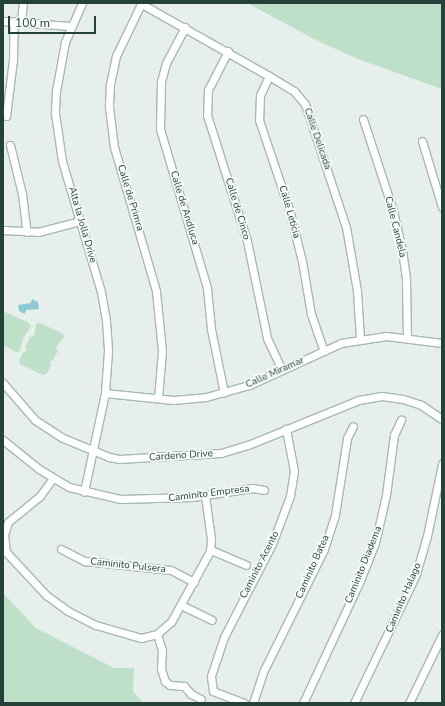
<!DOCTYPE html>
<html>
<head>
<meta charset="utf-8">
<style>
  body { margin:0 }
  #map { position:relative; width:445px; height:706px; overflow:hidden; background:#e6efeb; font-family:"Nunito Sans",sans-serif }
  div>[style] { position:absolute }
  .green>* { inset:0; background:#bfe0c8 }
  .water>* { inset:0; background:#8ec9d4 }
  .roads { filter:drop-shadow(1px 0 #a8b8b2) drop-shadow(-1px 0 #a8b8b2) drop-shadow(0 1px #a8b8b2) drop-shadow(0 -1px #a8b8b2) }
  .minor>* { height:7px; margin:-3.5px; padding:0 3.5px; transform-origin:3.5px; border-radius:3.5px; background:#fff }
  span { translate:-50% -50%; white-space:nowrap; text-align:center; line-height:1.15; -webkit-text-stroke:3.5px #f7fbf9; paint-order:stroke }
  .street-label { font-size:10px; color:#24423a }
  .frame { position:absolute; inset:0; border:4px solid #24423a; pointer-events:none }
  .scale { position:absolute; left:8px; top:16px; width:88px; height:18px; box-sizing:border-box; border:2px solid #24423a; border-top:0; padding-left:5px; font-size:12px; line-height:14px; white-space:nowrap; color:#24423a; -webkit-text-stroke:3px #f7fbf9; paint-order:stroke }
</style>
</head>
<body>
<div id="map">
  <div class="green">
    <i style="clip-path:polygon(247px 3px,442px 3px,442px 89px,358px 59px,318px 41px)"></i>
    <i style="clip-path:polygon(5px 312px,29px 323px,31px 327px,23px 338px,20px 351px,16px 352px,3px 345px,3px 313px)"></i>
    <i style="clip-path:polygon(40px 323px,63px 334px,64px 337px,56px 347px,58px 351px,53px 360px,50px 362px,51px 365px,47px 373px,43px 375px,20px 364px,19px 360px,23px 352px,27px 351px,25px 347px,30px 337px,34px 336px,36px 324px)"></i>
    <i style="clip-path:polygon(3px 593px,36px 628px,114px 668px,134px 668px,133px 691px,143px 703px,3px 703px)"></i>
  </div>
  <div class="water">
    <i style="clip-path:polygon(32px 299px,38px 302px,39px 309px,26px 310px,25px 314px,19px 311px,18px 305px,31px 303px)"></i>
  </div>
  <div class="roads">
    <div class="minor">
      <i style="left:82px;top:3px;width:43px;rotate:113.6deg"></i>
      <i style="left:65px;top:42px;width:50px;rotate:100.4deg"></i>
      <i style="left:56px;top:91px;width:22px;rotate:93deg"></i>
      <i style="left:55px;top:113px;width:49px;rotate:81.7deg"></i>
      <i style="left:62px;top:161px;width:137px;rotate:73.4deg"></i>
      <i style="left:101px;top:292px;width:29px;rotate:80deg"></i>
      <i style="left:106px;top:321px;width:30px;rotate:86deg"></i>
      <i style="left:108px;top:351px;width:42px;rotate:94.1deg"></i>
      <i style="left:105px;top:393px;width:101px;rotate:102deg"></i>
      <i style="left:140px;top:3px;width:148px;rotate:29.5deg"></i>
      <i style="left:269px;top:76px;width:29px;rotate:31deg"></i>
      <i style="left:294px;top:91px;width:17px;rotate:50deg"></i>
      <i style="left:305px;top:104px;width:130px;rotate:71.6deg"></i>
      <i style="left:346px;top:227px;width:65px;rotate:80.2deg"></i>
      <i style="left:357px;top:291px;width:48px;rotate:86.4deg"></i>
      <i style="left:141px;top:4px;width:58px;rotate:115.7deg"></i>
      <i style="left:116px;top:56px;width:30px;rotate:102deg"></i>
      <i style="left:110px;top:85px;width:22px;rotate:93deg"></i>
      <i style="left:109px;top:107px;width:40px;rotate:82.9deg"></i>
      <i style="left:114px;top:147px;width:150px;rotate:73.7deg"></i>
      <i style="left:156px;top:291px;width:60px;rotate:84.3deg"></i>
      <i style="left:162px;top:351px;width:47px;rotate:94.9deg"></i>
      <i style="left:3px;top:21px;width:67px;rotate:4.3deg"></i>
      <i style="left:21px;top:21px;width:18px;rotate:-84deg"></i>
      <i style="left:185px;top:27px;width:41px;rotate:117.8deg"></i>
      <i style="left:166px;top:63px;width:20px;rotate:105deg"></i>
      <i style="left:161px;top:82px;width:47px;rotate:91.2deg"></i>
      <i style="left:160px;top:129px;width:166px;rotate:73.5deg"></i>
      <i style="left:207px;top:288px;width:41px;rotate:84.4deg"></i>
      <i style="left:211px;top:329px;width:65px;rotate:78.5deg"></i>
      <i style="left:228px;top:51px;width:44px;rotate:117.1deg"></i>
      <i style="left:208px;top:90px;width:25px;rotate:92deg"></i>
      <i style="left:207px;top:115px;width:132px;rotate:72.4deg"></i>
      <i style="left:247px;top:241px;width:99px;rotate:78.3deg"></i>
      <i style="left:267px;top:338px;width:35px;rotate:65deg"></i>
      <i style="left:269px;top:76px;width:21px;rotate:115deg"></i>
      <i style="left:260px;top:95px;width:25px;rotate:92deg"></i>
      <i style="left:259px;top:120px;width:94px;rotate:71.4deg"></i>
      <i style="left:289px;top:209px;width:54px;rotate:76deg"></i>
      <i style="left:302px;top:261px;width:54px;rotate:80.4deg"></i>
      <i style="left:311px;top:314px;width:39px;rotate:71deg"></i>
      <i style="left:6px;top:116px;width:56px;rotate:-82.9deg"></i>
      <i style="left:13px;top:60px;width:39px;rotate:-89deg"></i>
      <i style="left:363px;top:119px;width:97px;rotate:71.9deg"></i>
      <i style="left:393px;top:211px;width:40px;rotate:77deg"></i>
      <i style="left:402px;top:250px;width:30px;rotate:82deg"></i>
      <i style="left:406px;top:280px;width:58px;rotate:89deg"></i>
      <i style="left:422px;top:141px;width:69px;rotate:73.1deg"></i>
      <i style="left:10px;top:145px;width:50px;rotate:76.2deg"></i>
      <i style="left:22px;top:194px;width:38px;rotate:83deg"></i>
      <i style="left:3px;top:230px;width:35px;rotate:3deg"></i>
      <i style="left:38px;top:232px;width:43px;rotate:-14.7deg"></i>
      <i style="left:3px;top:383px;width:49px;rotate:49.1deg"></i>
      <i style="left:35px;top:420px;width:33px;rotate:33deg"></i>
      <i style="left:63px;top:438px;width:50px;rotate:22.4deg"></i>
      <i style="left:109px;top:457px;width:10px;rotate:11deg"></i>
      <i style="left:119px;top:459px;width:102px;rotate:-3.4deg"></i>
      <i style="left:221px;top:453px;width:28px;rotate:-17deg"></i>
      <i style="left:248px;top:445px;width:120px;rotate:-22.1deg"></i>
      <i style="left:359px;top:400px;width:23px;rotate:-10deg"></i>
      <i style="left:382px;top:396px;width:21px;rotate:8deg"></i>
      <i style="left:403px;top:399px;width:19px;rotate:18deg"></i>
      <i style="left:421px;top:405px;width:25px;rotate:34deg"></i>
      <i style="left:105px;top:393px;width:68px;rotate:5.9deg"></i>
      <i style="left:173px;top:400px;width:33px;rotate:-5deg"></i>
      <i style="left:206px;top:397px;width:45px;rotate:-15.6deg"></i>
      <i style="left:249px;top:385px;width:101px;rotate:-24.5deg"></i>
      <i style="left:341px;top:343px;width:46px;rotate:-8.8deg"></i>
      <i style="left:386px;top:336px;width:56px;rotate:7.1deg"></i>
      <i style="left:3px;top:440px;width:46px;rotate:38.9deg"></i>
      <i style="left:39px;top:469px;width:35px;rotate:31deg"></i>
      <i style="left:69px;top:487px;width:52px;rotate:13.2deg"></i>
      <i style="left:120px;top:499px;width:72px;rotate:-1.6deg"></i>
      <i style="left:192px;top:497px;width:61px;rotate:-8.5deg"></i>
      <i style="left:252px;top:488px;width:12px;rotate:9deg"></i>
      <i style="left:53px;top:478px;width:22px;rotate:126deg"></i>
      <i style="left:40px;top:496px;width:41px;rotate:140.9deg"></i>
      <i style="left:8px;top:522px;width:13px;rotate:108deg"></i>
      <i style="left:4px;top:534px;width:18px;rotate:84deg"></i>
      <i style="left:6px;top:552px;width:59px;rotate:47.1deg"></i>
      <i style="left:46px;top:595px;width:27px;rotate:36deg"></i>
      <i style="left:68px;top:611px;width:31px;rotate:27deg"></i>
      <i style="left:96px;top:625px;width:47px;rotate:16.1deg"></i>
      <i style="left:141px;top:638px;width:16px;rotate:-14deg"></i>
      <i style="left:157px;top:634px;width:18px;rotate:-41deg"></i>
      <i style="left:171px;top:622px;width:81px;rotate:-61.2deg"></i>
      <i style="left:210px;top:551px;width:12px;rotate:-85deg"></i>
      <i style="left:211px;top:539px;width:44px;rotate:-97.8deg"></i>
      <i style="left:61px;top:549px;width:27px;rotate:27deg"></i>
      <i style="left:85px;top:561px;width:86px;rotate:6deg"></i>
      <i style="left:171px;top:570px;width:26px;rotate:28deg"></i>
      <i style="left:211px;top:550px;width:38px;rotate:23deg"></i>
      <i style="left:181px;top:605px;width:34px;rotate:26deg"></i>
      <i style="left:157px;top:634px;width:17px;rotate:73deg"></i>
      <i style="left:162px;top:650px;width:19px;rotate:93deg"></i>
      <i style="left:161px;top:669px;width:13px;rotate:72deg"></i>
      <i style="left:165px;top:681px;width:6px;rotate:39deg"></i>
      <i style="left:170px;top:685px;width:14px;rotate:4deg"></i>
      <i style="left:184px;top:686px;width:11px;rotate:49deg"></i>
      <i style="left:191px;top:694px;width:11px;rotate:27deg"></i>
      <i style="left:244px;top:703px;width:33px;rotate:-159deg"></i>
      <i style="left:213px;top:691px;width:15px;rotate:-98deg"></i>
      <i style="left:211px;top:676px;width:41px;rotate:-71.6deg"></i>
      <i style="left:224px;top:637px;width:105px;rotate:-62.7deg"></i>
      <i style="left:272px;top:544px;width:51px;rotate:-69.4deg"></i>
      <i style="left:290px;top:496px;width:25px;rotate:-81deg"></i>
      <i style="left:294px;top:471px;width:43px;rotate:-100.8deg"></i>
      <i style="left:253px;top:703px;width:35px;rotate:-72deg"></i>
      <i style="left:264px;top:670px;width:135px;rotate:-63.6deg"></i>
      <i style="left:324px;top:549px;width:36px;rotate:-72deg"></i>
      <i style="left:335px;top:515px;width:78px;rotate:-81.1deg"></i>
      <i style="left:347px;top:438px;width:13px;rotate:-63deg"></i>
      <i style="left:303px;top:703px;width:132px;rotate:-65deg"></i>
      <i style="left:359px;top:583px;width:43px;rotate:-68.2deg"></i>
      <i style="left:375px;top:543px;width:49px;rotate:-77.1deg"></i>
      <i style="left:386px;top:495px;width:61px;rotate:-82.4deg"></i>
      <i style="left:394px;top:435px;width:17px;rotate:-65deg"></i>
      <i style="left:354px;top:703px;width:143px;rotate:-64.3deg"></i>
      <i style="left:416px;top:574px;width:40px;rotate:-74deg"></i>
      <i style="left:427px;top:536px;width:74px;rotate:-78.2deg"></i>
      <i style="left:409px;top:703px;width:76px;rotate:-64.1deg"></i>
    </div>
  </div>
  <div class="street-label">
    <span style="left:317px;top:139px;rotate:71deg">Calle Delicada</span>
    <span style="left:130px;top:198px;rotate:73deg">Calle de Primra</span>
    <span style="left:184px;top:208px;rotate:73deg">Calle de Andluca</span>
    <span style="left:237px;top:209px;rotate:73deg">Calle de Cinco</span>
    <span style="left:289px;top:212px;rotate:74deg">Calle Leticia</span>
    <span style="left:82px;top:225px;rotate:74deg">Alta la Jolla Drive</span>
    <span style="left:395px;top:227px;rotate:76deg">Calle Candela</span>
    <span style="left:275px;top:373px;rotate:-24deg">Calle Miramar</span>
    <span style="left:181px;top:456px;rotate:-4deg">Cardeno Drive</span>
    <span style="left:209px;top:494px;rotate:-7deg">Caminito Empresa</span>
    <span style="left:260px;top:565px;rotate:-63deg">Caminito Acento</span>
    <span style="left:364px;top:565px;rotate:-68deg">Caminito Diadema</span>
    <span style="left:128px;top:566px;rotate:6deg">Caminito Pulsera</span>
    <span style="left:313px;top:567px;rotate:-66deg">Caminito Batea</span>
    <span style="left:404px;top:598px;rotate:-67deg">Caminito Halago</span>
  </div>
  <div class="frame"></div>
  <div class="scale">100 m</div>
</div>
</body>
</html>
